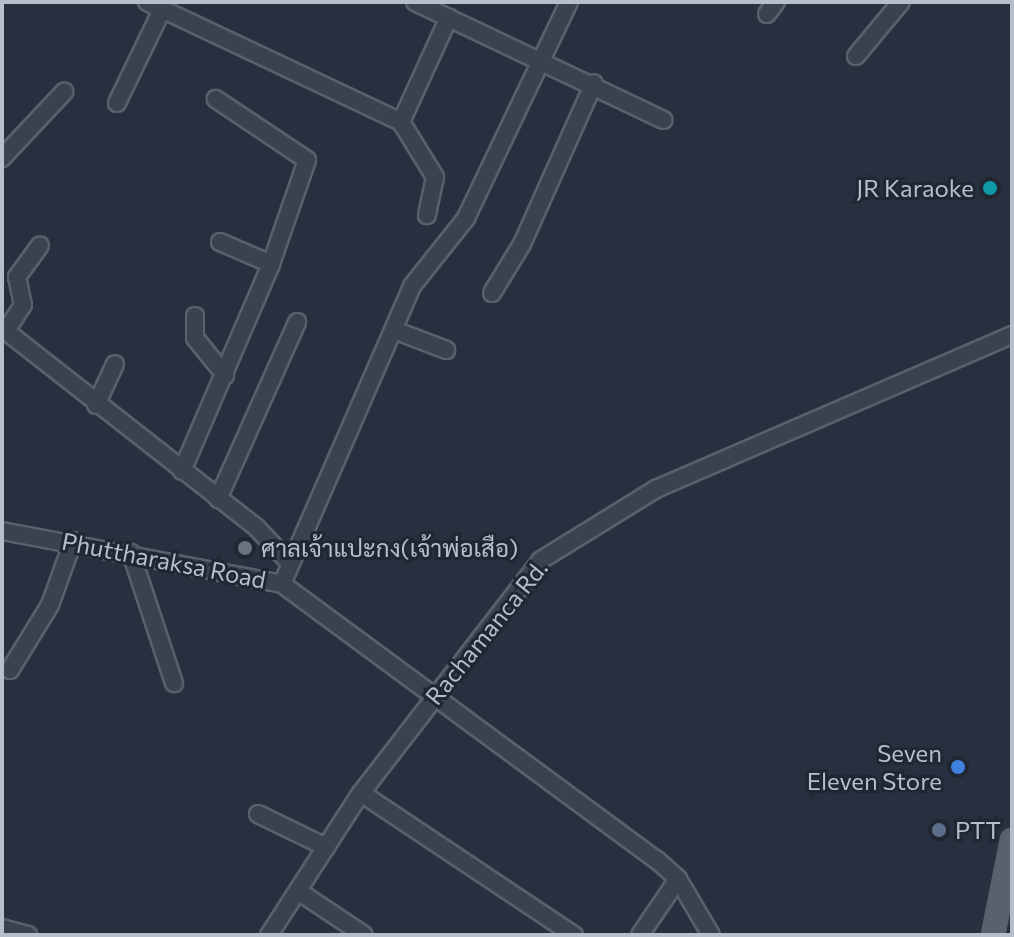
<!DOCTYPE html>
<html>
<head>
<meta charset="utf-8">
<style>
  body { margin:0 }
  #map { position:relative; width:1014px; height:937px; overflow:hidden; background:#27303e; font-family:Commissioner,Sarabun,sans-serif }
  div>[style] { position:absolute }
  .roads { filter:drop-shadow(2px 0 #59606c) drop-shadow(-2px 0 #59606c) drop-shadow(0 2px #59606c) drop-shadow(0 -2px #59606c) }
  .minor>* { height:16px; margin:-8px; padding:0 8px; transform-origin:8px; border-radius:8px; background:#3b424e }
  .major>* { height:20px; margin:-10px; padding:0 10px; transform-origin:10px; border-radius:10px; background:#59616e }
  .dots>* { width:22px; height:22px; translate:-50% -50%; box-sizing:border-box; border:4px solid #202733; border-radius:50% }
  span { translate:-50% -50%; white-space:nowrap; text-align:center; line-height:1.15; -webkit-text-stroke:6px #202733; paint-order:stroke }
  .poi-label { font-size:24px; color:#b7bdc9 }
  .right { translate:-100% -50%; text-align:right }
  .left { translate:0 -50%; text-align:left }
  .street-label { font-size:24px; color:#b7bdc9 }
  .frame { position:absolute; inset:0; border:4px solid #b7bdc9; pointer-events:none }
</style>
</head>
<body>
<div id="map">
  <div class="roads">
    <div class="minor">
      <i style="left:147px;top:2px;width:281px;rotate:25.3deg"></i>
      <i style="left:401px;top:122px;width:115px;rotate:-65.4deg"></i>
      <i style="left:415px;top:2px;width:275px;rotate:25.4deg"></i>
      <i style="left:767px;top:14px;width:15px;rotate:-53deg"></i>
      <i style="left:856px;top:56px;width:70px;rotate:-50.2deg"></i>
      <i style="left:117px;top:103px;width:106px;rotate:-64.2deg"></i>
      <i style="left:401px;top:122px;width:65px;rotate:58.3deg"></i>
      <i style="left:435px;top:177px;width:39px;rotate:102deg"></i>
      <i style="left:2px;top:158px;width:91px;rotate:-46.8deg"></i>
      <i style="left:220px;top:242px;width:56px;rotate:23.3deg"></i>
      <i style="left:492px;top:293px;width:57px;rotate:-58.5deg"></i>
      <i style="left:522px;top:244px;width:176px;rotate:-65.9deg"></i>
      <i style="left:195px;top:316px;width:22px;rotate:90deg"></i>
      <i style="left:195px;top:338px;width:48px;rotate:51deg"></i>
      <i style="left:2px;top:328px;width:323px;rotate:38.1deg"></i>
      <i style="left:256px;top:527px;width:48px;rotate:46.7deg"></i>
      <i style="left:394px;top:330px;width:56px;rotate:21deg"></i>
      <i style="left:6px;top:331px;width:31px;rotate:-57deg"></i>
      <i style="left:23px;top:305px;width:29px;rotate:-102deg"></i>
      <i style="left:17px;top:277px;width:39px;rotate:-54deg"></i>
      <i style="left:96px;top:405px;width:45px;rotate:-65.1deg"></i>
      <i style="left:182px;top:471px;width:225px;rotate:-66.7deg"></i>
      <i style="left:271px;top:264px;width:110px;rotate:-70.9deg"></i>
      <i style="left:307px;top:160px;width:110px;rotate:-146.2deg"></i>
      <i style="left:218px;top:499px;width:194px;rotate:-65.9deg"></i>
      <i style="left:2px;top:531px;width:285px;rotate:10.7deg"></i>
      <i style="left:282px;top:584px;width:466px;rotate:36.4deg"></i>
      <i style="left:657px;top:860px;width:28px;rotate:42deg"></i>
      <i style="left:678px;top:879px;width:65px;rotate:59.5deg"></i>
      <i style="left:131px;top:553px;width:137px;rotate:71.7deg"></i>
      <i style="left:282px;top:584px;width:325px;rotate:-66.4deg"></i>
      <i style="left:412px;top:286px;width:87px;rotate:-51.5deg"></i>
      <i style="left:466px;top:218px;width:239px;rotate:-64.5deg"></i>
      <i style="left:10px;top:670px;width:76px;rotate:-58.4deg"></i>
      <i style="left:50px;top:605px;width:68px;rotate:-70.2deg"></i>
      <i style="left:361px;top:793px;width:256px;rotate:33.7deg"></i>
      <i style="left:258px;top:814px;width:76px;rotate:25.9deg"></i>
      <i style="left:298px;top:891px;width:79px;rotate:33.7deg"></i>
      <i style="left:2px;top:928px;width:27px;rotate:15deg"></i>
      <i style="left:269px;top:935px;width:169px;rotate:-57.1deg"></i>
      <i style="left:361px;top:793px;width:294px;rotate:-52.3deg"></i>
      <i style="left:541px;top:560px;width:135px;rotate:-31.7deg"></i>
      <i style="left:656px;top:489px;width:388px;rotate:-23.4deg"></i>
      <i style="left:640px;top:935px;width:68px;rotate:-55.8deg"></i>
    </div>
    <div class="major">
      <i style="left:993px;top:935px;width:97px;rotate:-78.7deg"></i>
    </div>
  </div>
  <div class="dots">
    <i style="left:990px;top:188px;background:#0f9aa8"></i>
    <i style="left:245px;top:548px;background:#6b7280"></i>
    <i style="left:958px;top:767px;background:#3f7fe0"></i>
    <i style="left:939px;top:830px;background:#5c6f8a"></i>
  </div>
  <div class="poi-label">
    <span class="right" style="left:974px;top:188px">JR Karaoke</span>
    <span class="left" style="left:261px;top:548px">ศาลเจ้าแปะกง(เจ้าพ่อเสือ)</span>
    <span class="right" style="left:942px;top:767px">Seven<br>Eleven Store</span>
    <span class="left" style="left:955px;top:830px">PTT</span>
  </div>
  <div class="street-label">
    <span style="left:164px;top:560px;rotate:11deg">Phuttharaksa Road</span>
    <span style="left:486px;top:632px;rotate:-51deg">Rachamanca Rd.</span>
  </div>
  <div class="frame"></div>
</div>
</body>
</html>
